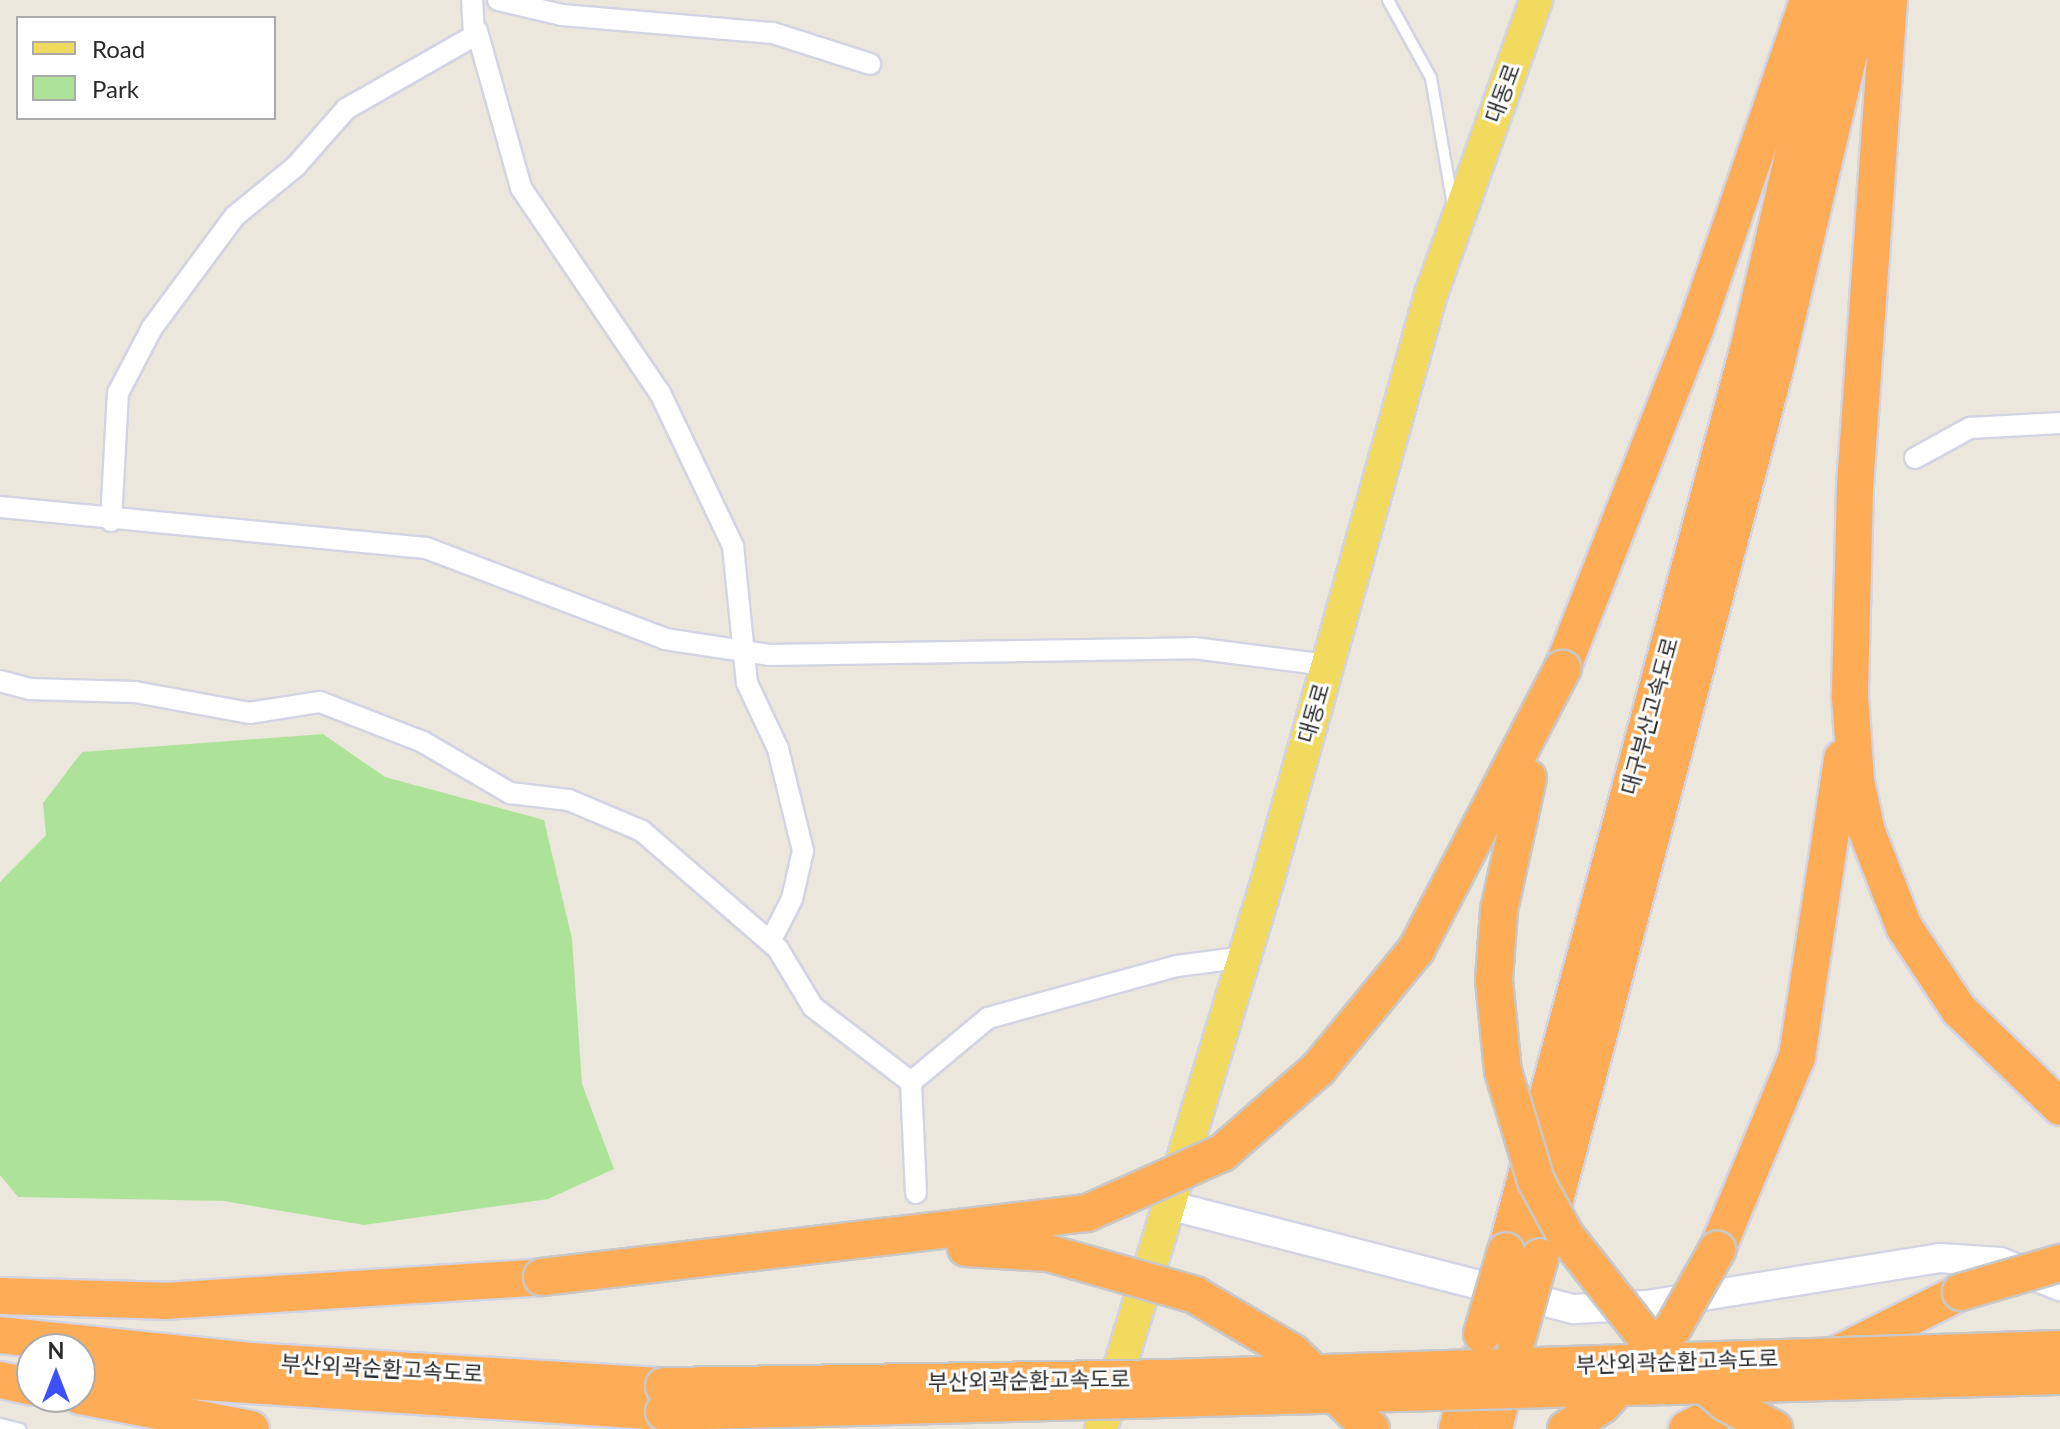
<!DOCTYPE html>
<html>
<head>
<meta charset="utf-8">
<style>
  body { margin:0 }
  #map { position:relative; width:2060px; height:1429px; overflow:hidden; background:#ece7dc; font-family:Lato,"Noto Sans KR",sans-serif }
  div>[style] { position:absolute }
  .green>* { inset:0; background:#ace399 }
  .roads { filter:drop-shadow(2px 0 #d2d4e3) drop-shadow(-2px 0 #d2d4e3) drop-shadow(0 2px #d2d4e3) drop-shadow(0 -2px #d2d4e3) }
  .lane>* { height:10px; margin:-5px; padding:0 5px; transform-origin:5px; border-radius:5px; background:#fff }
  .street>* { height:20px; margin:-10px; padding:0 10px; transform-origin:10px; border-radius:10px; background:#fff }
  .secondary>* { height:28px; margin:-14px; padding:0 14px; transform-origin:14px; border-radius:14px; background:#fff }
  .primary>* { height:32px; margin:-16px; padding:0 16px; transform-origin:16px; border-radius:16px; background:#f1da5d }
  .highway>* { height:36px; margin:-18px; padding:0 18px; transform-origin:18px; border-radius:18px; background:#feac56 }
  .bridges { filter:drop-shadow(2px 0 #c8c8c8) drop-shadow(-2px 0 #c8c8c8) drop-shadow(0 2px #c8c8c8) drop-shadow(0 -2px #c8c8c8) }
  .highway-bridge>* { height:36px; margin:-18px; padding:0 18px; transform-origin:18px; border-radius:18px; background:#feac56 }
  span { translate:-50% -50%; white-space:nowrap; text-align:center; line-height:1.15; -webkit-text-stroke:6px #fff; paint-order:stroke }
  .street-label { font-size:22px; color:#2a2a2a }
  .legend { position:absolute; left:16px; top:16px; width:260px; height:104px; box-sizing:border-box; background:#fff; border:2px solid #aaa; margin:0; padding:10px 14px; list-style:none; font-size:24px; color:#2a2a2a }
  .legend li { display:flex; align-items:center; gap:16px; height:40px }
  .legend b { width:40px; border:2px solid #aaa }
  .north { position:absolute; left:16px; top:1333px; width:80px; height:80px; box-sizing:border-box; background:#fff; border:2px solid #aaa; border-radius:50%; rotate:0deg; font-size:22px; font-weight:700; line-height:32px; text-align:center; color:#2a2a2a }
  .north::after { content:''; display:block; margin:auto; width:28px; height:36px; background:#3c50fa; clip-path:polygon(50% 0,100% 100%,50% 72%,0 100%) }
</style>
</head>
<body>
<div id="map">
  <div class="green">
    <i style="clip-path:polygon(323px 734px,385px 777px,544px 820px,572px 939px,582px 1084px,614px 1169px,548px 1199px,364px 1225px,224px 1201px,18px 1197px,0 1175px,0 882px,46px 835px,43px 803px,82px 752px)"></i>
  </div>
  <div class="roads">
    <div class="lane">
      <i style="left:1388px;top:0;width:89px;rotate:61.1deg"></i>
      <i style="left:1431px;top:78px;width:124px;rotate:80.2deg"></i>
      <i style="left:0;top:1424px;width:21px;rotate:14deg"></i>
    </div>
    <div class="street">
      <i style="left:498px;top:0;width:66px;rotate:13.2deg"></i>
      <i style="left:562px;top:15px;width:212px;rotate:4.9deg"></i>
      <i style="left:773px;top:33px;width:102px;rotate:17.7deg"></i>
      <i style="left:477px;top:31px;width:163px;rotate:74.3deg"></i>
      <i style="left:521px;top:188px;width:248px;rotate:55.9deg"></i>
      <i style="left:660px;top:393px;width:170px;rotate:64.5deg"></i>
      <i style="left:733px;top:546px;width:138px;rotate:84.2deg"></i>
      <i style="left:747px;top:683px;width:73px;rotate:64.8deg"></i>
      <i style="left:778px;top:749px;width:105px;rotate:76.2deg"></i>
      <i style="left:803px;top:851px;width:49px;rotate:102.9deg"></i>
      <i style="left:792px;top:899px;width:48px;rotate:117.1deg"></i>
      <i style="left:1915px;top:458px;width:63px;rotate:-28.6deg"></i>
      <i style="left:1970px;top:428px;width:90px;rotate:-3.2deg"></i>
      <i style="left:0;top:507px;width:428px;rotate:5.5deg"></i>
      <i style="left:426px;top:548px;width:256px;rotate:20.8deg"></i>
      <i style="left:665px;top:639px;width:105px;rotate:8.7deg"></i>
      <i style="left:769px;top:655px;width:425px;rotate:-0.9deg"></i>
      <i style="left:1194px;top:648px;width:134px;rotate:7.3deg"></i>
      <i style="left:111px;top:521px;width:128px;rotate:-86.9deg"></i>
      <i style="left:118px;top:393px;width:73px;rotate:-62.4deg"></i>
      <i style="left:152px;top:328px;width:139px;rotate:-53.5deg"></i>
      <i style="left:235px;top:216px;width:79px;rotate:-39.3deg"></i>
      <i style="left:296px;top:166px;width:76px;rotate:-48.7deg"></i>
      <i style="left:346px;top:109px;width:147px;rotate:-29.7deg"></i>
      <i style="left:474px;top:36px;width:36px;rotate:-93deg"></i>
      <i style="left:0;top:681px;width:30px;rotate:15deg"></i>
      <i style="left:29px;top:689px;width:106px;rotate:1.6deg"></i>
      <i style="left:135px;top:692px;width:116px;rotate:10.4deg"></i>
      <i style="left:249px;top:713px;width:72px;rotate:-8.8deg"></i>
      <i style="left:320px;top:702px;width:110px;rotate:21.2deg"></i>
      <i style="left:423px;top:742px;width:101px;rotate:30.4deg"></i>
      <i style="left:510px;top:793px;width:59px;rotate:6.8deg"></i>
      <i style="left:569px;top:800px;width:79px;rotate:23deg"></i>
      <i style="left:642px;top:831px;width:180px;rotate:40.9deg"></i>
      <i style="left:778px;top:949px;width:68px;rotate:58.9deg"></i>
      <i style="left:813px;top:1007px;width:123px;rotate:37.4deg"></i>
      <i style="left:916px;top:1193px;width:111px;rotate:-92.6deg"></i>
      <i style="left:911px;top:1082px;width:100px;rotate:-39.7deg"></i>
      <i style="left:988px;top:1018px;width:196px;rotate:-15.4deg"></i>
      <i style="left:1177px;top:966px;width:69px;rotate:-7.5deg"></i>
    </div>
    <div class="secondary">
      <i style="left:1168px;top:1205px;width:419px;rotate:14.4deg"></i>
      <i style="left:1574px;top:1309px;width:73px;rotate:-3.1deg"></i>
      <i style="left:1647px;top:1305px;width:297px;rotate:-9.1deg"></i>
      <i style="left:1940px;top:1258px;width:60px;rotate:3.8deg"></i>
      <i style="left:2000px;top:1262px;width:65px;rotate:21.8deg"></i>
    </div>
    <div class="primary">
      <i style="left:1101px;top:1429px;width:575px;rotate:-73.11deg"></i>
      <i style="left:1268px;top:879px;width:607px;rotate:-74.43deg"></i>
      <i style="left:1431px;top:294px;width:312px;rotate:-70.3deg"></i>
    </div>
    <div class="highway">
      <i style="left:1889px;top:0;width:487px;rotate:94deg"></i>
      <i style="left:1855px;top:486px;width:211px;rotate:91.4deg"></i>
      <i style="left:1850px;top:697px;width:84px;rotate:85.9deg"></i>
      <i style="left:1856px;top:781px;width:52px;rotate:77.8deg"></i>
      <i style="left:1867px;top:832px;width:102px;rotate:68.7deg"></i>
      <i style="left:1904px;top:927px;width:100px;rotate:56.5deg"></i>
      <i style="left:1959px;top:1010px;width:140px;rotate:43.8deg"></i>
      <i style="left:1562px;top:669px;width:367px;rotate:-68.6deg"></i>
      <i style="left:1696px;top:327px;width:346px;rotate:-71.1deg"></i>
      <i style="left:1717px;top:1250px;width:209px;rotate:-67.5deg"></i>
      <i style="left:1797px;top:1057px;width:302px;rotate:-81.4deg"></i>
      <i style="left:1506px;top:1251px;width:933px;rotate:-74.97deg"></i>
      <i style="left:1748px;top:350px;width:359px;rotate:-77deg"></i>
      <i style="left:1540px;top:1257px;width:927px;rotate:-75.18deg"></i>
      <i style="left:1777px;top:361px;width:371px;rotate:-76.8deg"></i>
      <i style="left:0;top:1296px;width:164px;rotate:1.7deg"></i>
      <i style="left:164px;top:1301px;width:379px;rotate:-3.6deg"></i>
      <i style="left:0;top:1335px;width:251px;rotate:5.9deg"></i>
      <i style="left:250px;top:1361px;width:415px;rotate:3.5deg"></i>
      <i style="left:1827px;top:1359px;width:150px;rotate:-26.6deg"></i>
      <i style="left:80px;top:1374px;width:585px;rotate:3.72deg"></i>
      <i style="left:0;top:1380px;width:33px;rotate:12deg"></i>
      <i style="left:80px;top:1396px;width:174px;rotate:10.9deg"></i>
      <i style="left:1457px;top:1429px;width:69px;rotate:-75deg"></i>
      <i style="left:1494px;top:1429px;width:70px;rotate:-76deg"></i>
      <i style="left:1687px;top:1429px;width:77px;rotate:-26.9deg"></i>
    </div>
  </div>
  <div class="bridges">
    <div class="highway-bridge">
      <i style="left:1528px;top:778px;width:135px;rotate:102.4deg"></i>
      <i style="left:1499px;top:910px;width:70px;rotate:94.1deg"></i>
      <i style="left:1494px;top:980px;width:91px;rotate:84.4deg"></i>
      <i style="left:1503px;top:1071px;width:115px;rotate:73.3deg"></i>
      <i style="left:1536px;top:1181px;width:63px;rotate:61.4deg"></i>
      <i style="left:1566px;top:1236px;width:125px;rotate:51.8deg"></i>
      <i style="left:1643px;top:1334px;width:108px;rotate:39.7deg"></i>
      <i style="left:1726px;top:1403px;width:55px;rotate:28.4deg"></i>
      <i style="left:966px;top:1248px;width:82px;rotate:3.5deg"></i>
      <i style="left:1048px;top:1253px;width:153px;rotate:15.9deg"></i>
      <i style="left:1195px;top:1295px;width:114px;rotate:30.6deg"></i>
      <i style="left:1293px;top:1353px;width:109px;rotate:44.3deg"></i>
      <i style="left:542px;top:1277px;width:549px;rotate:-6.7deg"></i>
      <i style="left:1087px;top:1213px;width:148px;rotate:-24deg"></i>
      <i style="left:1222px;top:1153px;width:129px;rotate:-41.2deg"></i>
      <i style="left:1319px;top:1068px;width:153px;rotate:-50.6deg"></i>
      <i style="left:1416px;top:950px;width:317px;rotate:-62.5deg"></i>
      <i style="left:1961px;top:1292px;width:103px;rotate:-16.3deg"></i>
      <i style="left:1482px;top:1334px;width:86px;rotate:-73.9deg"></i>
      <i style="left:1516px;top:1343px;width:89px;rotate:-74.4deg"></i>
      <i style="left:664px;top:1386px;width:507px;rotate:-0.9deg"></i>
      <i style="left:1171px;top:1378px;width:889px;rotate:-1.87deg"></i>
      <i style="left:664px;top:1412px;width:1396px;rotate:-1.48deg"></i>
      <i style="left:1566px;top:1429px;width:43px;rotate:-33.7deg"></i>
      <i style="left:1602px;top:1405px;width:105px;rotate:-47.3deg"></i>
      <i style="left:1673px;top:1328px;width:90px;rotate:-60.6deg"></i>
    </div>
  </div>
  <div class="street-label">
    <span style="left:1502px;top:93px;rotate:-70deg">대동로</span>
    <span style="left:1313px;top:713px;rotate:-74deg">대동로</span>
    <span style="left:1649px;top:716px;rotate:-75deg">대구부산고속도로</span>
    <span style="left:1677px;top:1361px;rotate:-2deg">부산외곽순환고속도로</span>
    <span style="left:382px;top:1368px;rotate:3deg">부산외곽순환고속도로</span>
    <span style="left:1029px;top:1380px;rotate:-1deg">부산외곽순환고속도로</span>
  </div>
  <ul class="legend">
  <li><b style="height:10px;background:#f1da5d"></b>Road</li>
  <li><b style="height:22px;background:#ace399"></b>Park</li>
  </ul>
  <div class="north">N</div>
</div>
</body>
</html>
